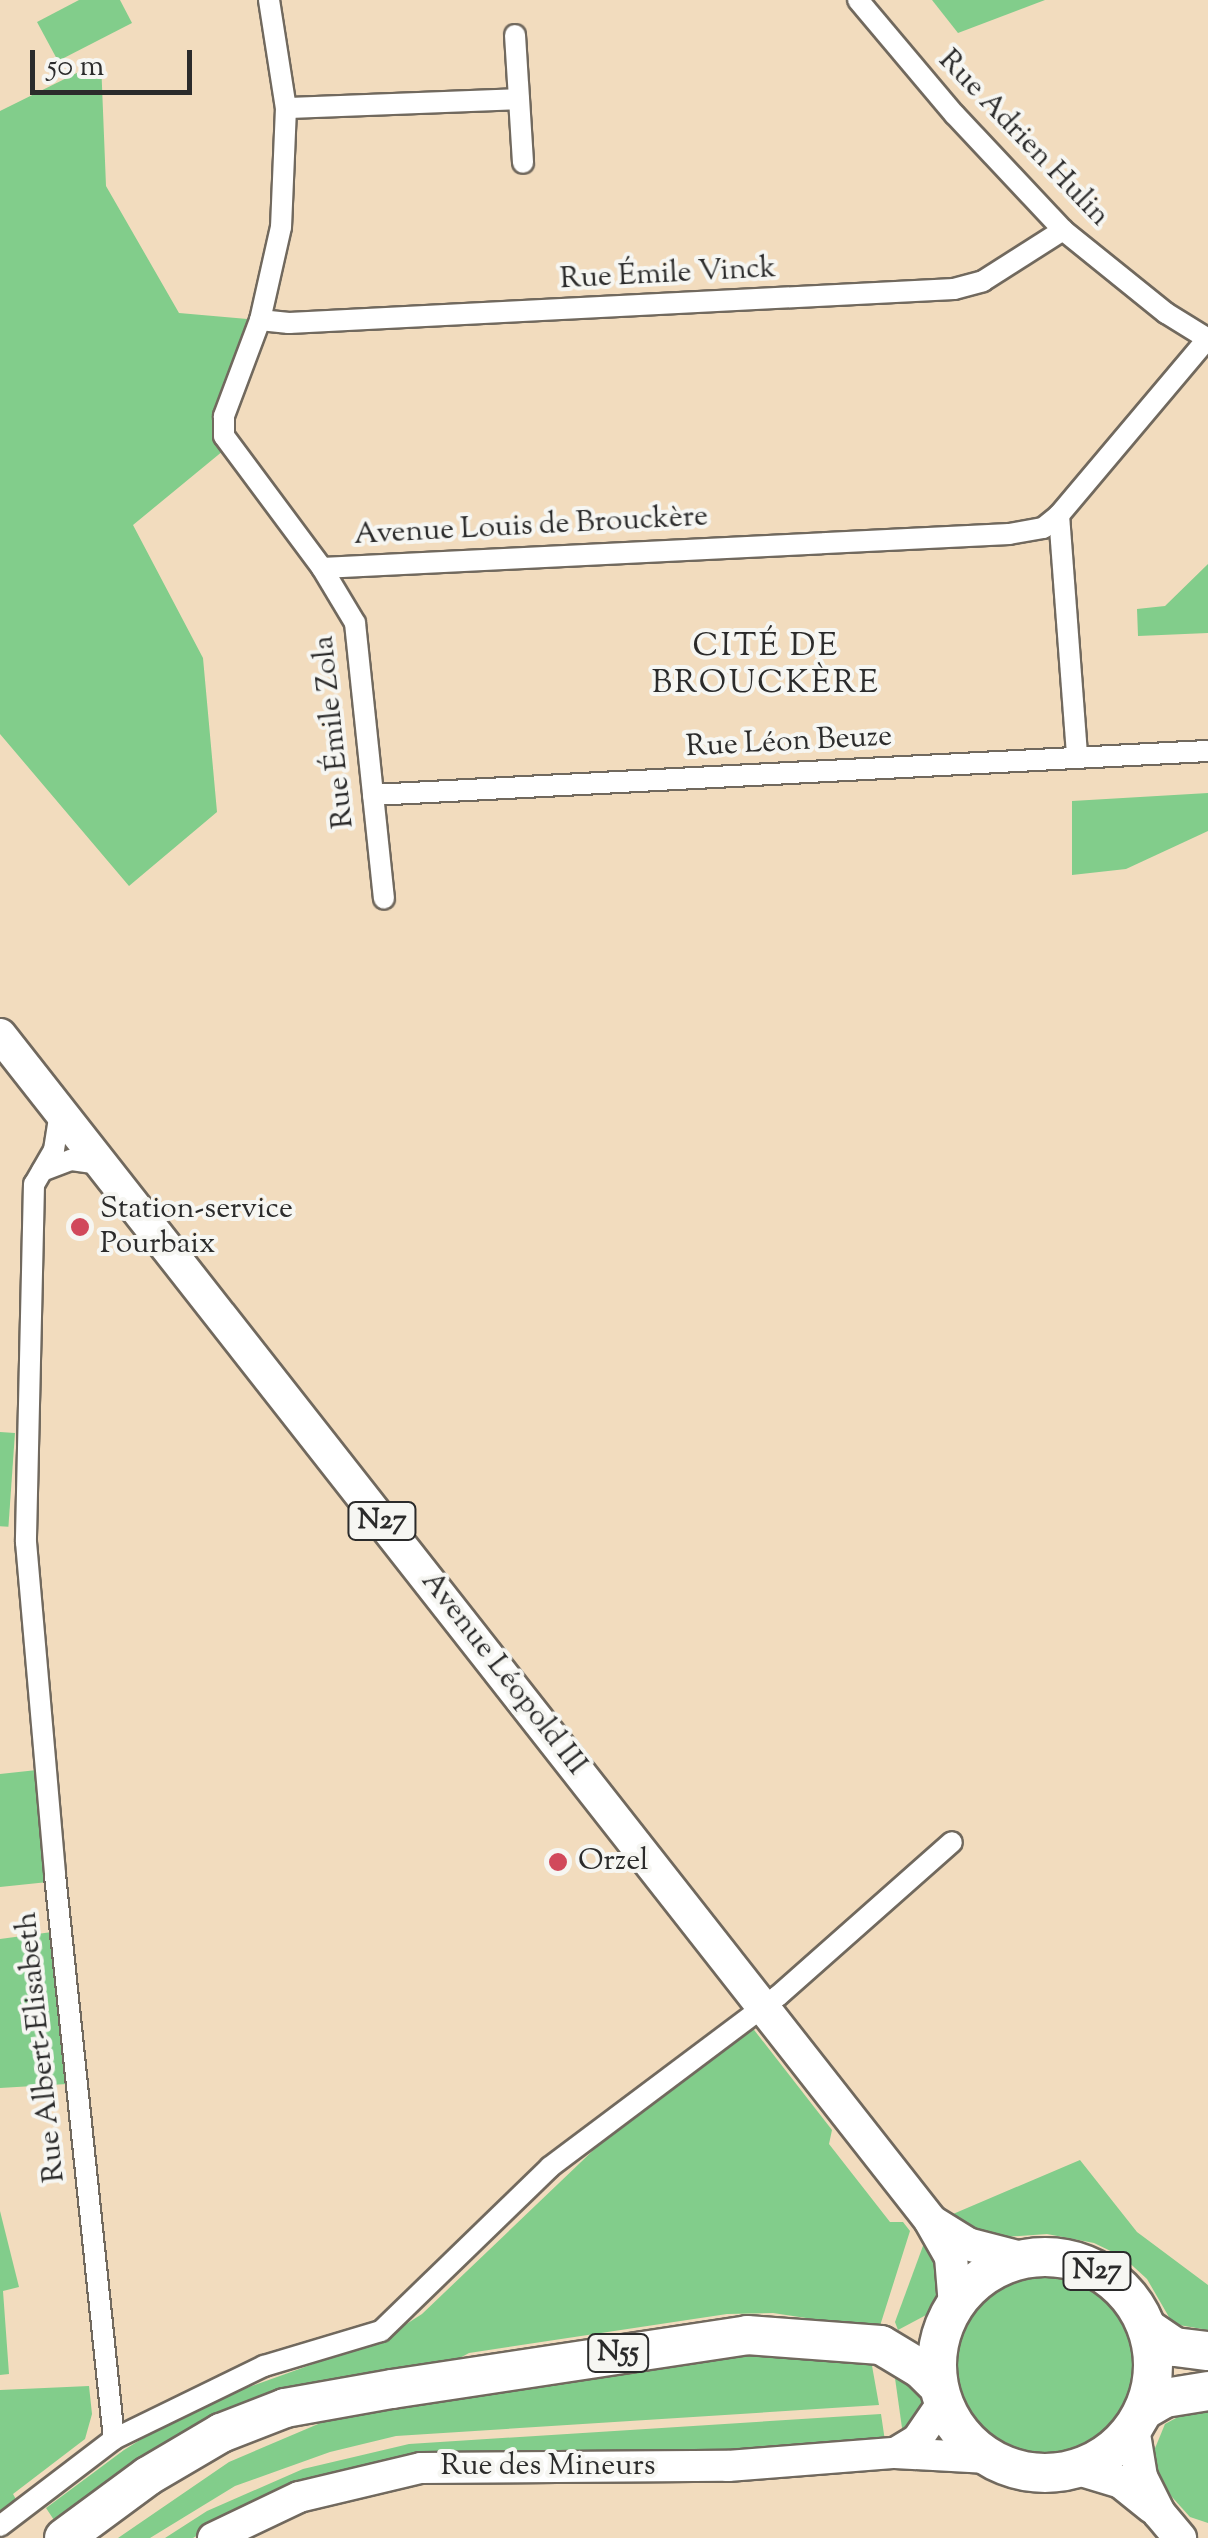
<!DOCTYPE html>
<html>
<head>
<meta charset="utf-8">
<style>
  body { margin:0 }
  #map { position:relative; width:1208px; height:2538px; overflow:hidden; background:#f2dcbe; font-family:"Sorts Mill Goudy",serif }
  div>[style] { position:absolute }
  .green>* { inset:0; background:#82cd8b; transform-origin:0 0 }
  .round { border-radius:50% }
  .roads { filter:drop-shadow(2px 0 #71695e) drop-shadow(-2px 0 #71695e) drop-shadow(0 2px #71695e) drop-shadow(0 -2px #71695e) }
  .street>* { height:20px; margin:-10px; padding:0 10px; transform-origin:10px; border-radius:10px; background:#fff }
  .secondary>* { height:30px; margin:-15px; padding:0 15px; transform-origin:15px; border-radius:15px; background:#fff }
  .primary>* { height:32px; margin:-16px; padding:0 16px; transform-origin:16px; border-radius:16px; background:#fff }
  .highway>* { height:38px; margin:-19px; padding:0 19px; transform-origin:19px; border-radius:19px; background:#fff }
  .highway>.ring { margin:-19px; padding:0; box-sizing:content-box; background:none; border:38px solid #fff; border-radius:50% }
  .dots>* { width:28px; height:28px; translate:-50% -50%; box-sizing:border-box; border:5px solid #f6f6f2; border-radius:50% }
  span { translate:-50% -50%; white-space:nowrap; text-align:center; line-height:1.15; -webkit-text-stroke:8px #f6f6f2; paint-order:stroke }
  .shield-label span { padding:2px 8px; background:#f6f6f2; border:2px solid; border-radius:8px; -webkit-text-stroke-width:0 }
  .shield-label { font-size:28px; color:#2b2b2b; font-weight:700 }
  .street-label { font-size:30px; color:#2b2b2b }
  .poi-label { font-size:30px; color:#2b2b2b }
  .left { translate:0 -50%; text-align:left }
  .neighbourhood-label { font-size:32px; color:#2b2b2b; letter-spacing:2.5px }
  .scale { position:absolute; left:30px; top:50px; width:162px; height:45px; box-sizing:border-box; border:5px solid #2b2b2b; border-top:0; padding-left:12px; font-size:30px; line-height:35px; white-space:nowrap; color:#2b2b2b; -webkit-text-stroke:8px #f6f6f2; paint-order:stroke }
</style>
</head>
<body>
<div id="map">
  <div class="green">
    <i style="clip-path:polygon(79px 0,120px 0,132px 23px,58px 61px,37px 22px)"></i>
    <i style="clip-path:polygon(932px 0,1045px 0,958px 33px)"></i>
    <i style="clip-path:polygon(101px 61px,106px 186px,179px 313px,260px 320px,224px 416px,229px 446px,133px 525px,203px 658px,217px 812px,129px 886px,0 734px,0 111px)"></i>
    <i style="clip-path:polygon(1208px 564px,1208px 633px,1138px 636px,1137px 609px,1165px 606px)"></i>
    <i style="clip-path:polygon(1208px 793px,1208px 831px,1126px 869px,1072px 875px,1072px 801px)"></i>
    <i style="left:0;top:1432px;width:15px;height:94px;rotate:4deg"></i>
    <i style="clip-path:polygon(37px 1770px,48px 1882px,0 1887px,0 1774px)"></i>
    <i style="clip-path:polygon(52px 1932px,67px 2084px,0 2088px,0 1939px)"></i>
    <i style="clip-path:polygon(751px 2026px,832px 2130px,829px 2144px,890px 2222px,903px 2222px,910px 2231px,879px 2329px,773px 2313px,727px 2314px,469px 2353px,443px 2367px,345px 2384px,58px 2526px,46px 2508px,124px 2450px,193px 2407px,383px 2339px,422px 2314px,626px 2119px)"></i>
    <i style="clip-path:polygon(1080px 2160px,1137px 2232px,1208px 2285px,1208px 2330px,1173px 2324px,1147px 2279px,1123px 2257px,1094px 2243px,1047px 2234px,991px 2238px,946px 2217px)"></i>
    <i style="clip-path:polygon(0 2211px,19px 2287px,3px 2291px,9px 2374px,0 2375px)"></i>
    <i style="clip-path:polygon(927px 2235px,943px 2262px,942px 2294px,928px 2314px,898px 2330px,895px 2322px)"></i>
    <i class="round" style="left:957px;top:2276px;width:178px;height:178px"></i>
    <i style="clip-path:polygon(749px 2348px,871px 2360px,879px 2405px,396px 2436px,330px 2452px,235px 2486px,150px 2538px,118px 2538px,229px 2462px,337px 2416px)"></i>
    <i style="clip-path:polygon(893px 2364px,922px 2388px,925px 2402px,903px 2435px)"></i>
    <i style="clip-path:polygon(89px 2386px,92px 2414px,85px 2439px,13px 2494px,18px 2503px,0 2516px,0 2390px)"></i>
    <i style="clip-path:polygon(1208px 2409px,1208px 2523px,1190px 2517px,1172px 2497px,1152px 2469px,1151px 2458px,1165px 2424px,1187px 2412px)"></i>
    <i style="clip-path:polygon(881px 2414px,885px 2441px,740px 2455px,425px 2456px,244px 2508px,193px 2538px,165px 2538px,207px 2511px,303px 2469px,409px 2444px)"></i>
  </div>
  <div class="roads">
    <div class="street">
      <i style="left:269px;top:0;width:109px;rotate:81.1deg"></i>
      <i style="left:286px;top:108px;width:119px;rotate:92.4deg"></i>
      <i style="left:281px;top:227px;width:95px;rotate:102.7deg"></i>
      <i style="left:260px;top:320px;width:103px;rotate:110.6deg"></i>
      <i style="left:224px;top:416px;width:20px;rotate:90deg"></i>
      <i style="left:224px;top:436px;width:164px;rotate:53.4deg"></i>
      <i style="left:322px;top:568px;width:64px;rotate:59deg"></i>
      <i style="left:355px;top:623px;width:277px;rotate:84deg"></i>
      <i style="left:858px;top:0;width:150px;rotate:49.9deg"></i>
      <i style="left:955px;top:115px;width:158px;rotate:46.8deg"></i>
      <i style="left:1063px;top:230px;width:132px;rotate:38.9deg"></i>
      <i style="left:1166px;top:313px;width:49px;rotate:31.8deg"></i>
      <i style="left:515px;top:35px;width:128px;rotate:86.4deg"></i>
      <i style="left:286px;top:108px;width:233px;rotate:-2.2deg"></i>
      <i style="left:260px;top:320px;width:29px;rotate:6deg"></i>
      <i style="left:289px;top:323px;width:666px;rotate:-2.93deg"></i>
      <i style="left:954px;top:289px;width:30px;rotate:-15deg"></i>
      <i style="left:983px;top:281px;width:95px;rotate:-32.5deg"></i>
      <i style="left:1059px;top:515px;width:243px;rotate:85.7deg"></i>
      <i style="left:322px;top:568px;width:688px;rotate:-2.83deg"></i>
      <i style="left:1009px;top:534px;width:35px;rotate:-10deg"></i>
      <i style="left:1043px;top:528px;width:21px;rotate:-39deg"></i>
      <i style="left:1059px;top:515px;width:230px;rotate:-49.9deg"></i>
      <i style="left:373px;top:795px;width:836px;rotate:-3.02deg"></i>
      <i style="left:60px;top:1112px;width:38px;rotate:99deg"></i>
      <i style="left:54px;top:1150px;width:39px;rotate:120deg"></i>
      <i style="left:34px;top:1184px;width:358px;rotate:91.3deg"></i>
      <i style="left:26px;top:1542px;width:334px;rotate:85deg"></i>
      <i style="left:55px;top:1875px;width:567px;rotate:84.03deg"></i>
      <i style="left:42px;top:1171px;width:31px;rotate:-21deg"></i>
      <i style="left:71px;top:1160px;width:30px;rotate:8deg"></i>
      <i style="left:0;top:2526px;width:143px;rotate:-37.3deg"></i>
      <i style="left:114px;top:2439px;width:167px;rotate:-26deg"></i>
      <i style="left:264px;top:2366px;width:122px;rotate:-16.7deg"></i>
      <i style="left:381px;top:2331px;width:235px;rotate:-44.1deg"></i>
      <i style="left:550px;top:2167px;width:285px;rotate:-36.9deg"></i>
      <i style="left:778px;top:1996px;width:232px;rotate:-41.5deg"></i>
    </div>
    <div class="secondary">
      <i style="left:895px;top:2453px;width:26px;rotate:-31deg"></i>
      <i style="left:917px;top:2440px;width:46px;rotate:-55.6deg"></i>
      <i style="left:213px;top:2538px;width:95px;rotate:-25.5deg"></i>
      <i style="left:299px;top:2497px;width:125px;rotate:-13.4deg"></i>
      <i style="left:421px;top:2468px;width:307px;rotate:-0.4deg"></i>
      <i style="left:728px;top:2466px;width:168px;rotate:-4.5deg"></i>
      <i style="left:895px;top:2453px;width:93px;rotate:3.1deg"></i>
    </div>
    <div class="primary">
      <i style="left:0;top:1035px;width:1506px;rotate:51.87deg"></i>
      <i style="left:930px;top:2220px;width:43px;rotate:60.4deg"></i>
      <i style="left:951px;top:2257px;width:49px;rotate:85.3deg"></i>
      <i style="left:934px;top:2223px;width:39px;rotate:32deg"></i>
      <i style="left:967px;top:2244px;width:56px;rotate:14.5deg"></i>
      <i style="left:1133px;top:2428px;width:50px;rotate:80.7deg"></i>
      <i style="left:1141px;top:2477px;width:40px;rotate:63.4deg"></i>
      <i style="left:1159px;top:2513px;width:33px;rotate:50deg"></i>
      <i style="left:1078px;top:2469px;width:45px;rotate:16.8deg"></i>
      <i style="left:1121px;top:2482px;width:40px;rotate:39deg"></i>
    </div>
    <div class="highway">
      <i class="ring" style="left:937px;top:2257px;width:178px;height:178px"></i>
      <i style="left:1148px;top:2329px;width:32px;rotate:34deg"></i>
      <i style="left:1175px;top:2347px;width:33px;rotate:7deg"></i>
      <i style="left:1144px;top:2410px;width:24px;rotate:-30deg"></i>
      <i style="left:1165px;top:2398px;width:44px;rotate:-9.2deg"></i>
      <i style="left:64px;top:2538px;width:104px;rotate:-36.4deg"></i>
      <i style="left:148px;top:2476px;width:85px;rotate:-30.5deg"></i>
      <i style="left:221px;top:2433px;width:69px;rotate:-21.3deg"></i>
      <i style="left:285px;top:2408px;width:109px;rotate:-10.1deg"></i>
      <i style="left:392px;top:2389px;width:359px;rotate:-8.6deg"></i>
      <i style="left:747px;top:2335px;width:134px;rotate:4.3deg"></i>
      <i style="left:881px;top:2345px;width:47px;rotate:31deg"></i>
      <i style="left:921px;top:2369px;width:25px;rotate:45deg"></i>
    </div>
  </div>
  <div class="dots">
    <i style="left:80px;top:1227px;background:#d1495b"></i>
    <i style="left:558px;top:1862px;background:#d1495b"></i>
  </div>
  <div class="shield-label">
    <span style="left:382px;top:1521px">N27</span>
    <span style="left:1097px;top:2271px">N27</span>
    <span style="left:618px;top:2353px">N55</span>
  </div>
  <div class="street-label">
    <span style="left:1023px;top:139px;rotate:46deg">Rue Adrien Hulin</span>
    <span style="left:668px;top:275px;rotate:-3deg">Rue Émile Vinck</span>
    <span style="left:531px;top:527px;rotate:-3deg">Avenue Louis de Brouckère</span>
    <span style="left:335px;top:732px;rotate:-96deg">Rue Émile Zola</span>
    <span style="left:789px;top:743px;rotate:-3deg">Rue Léon Beuze</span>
    <span style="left:503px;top:1674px;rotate:52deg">Avenue Léopold III</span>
    <span style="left:42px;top:2047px;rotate:-96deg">Rue Albert-Elisabeth</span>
    <span style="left:548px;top:2467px">Rue des Mineurs</span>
  </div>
  <div class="poi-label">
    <span class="left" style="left:100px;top:1227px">Station-service<br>Pourbaix</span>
    <span class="left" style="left:578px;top:1862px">Orzel</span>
  </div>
  <div class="neighbourhood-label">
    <span style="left:766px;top:666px">CITÉ DE<br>BROUCKÈRE</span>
  </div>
  <div class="scale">50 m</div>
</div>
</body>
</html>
